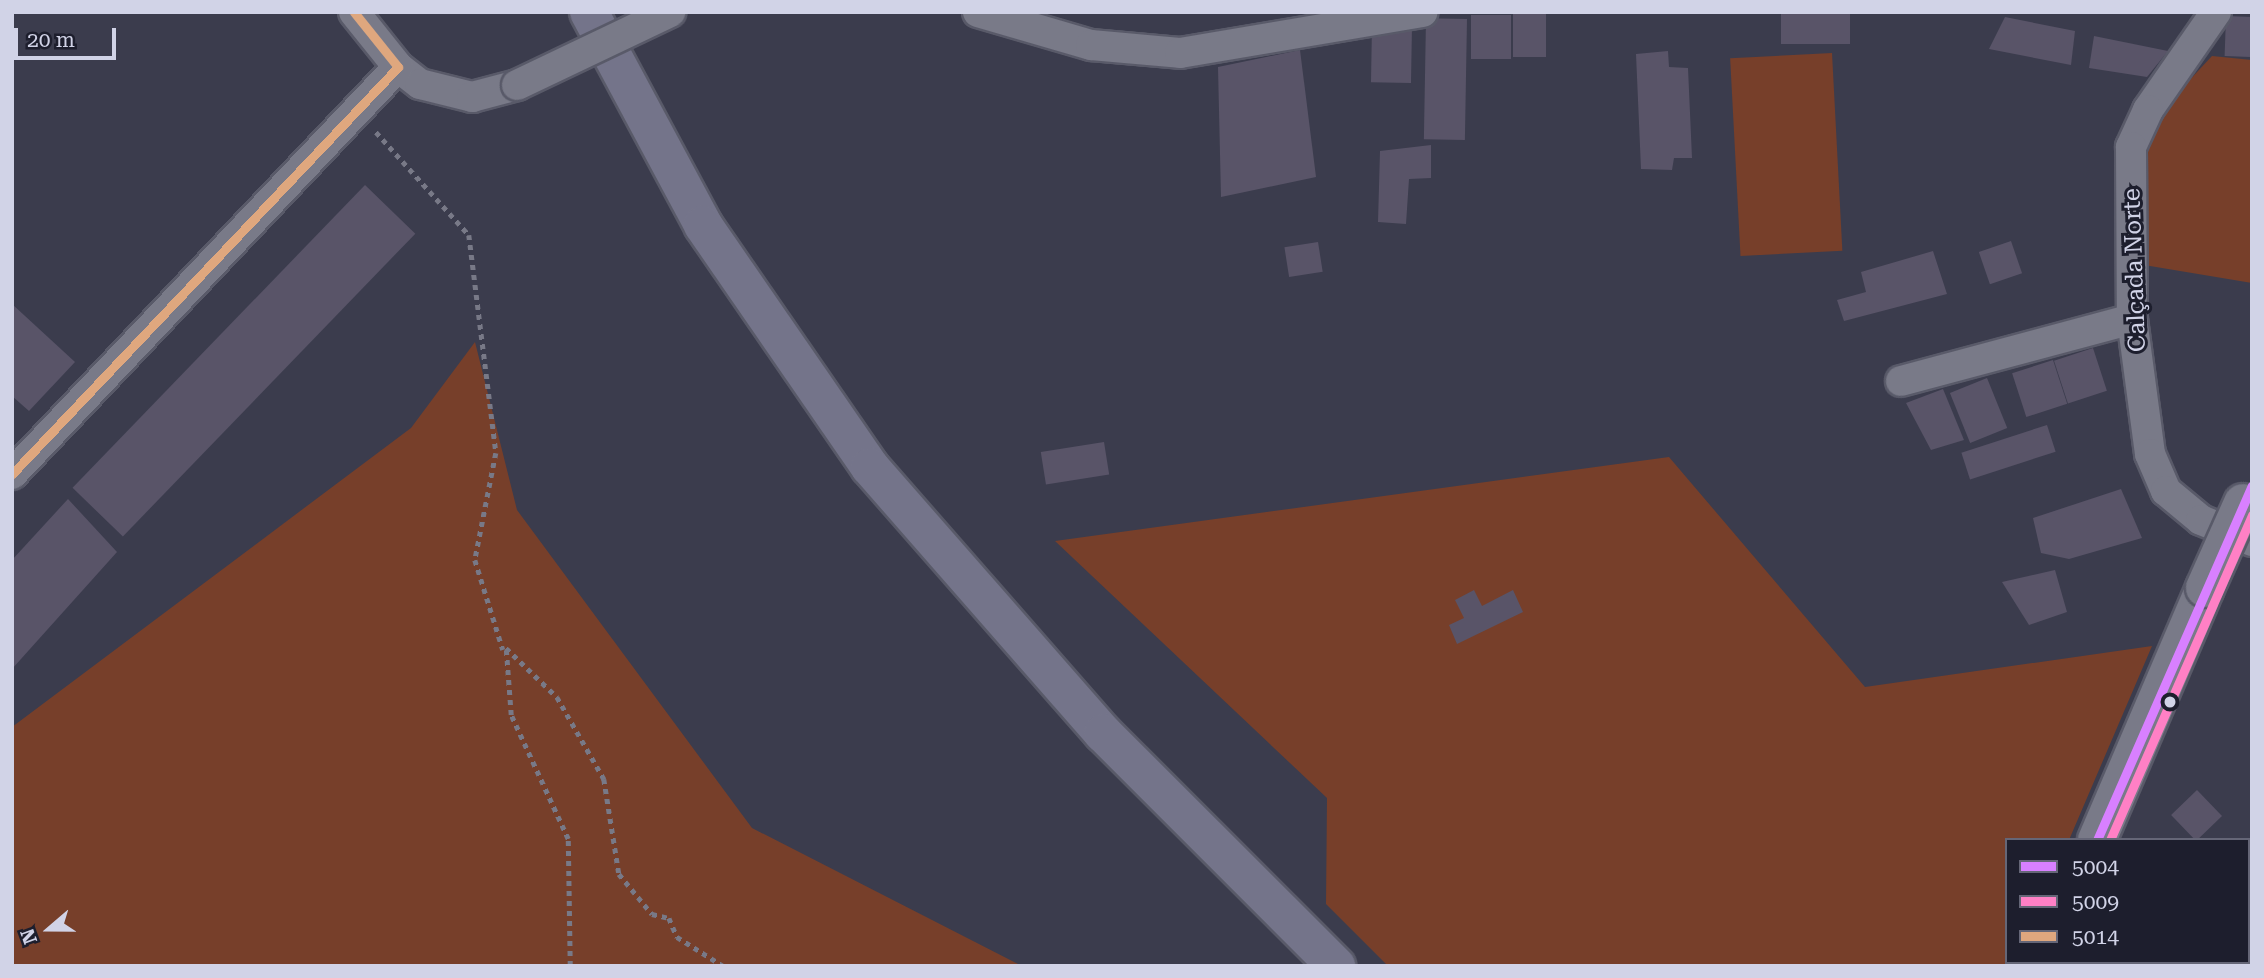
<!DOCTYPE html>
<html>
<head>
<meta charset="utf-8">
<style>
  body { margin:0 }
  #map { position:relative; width:2264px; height:978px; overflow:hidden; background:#3b3c4d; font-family:"Roboto Serif",serif }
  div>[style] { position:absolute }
  .green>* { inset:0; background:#773f2a; transform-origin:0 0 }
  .building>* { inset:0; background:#595468; transform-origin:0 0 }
  .path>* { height:4.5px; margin-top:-2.25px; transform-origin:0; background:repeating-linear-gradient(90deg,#787987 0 5px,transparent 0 10px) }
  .roads { filter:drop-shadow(2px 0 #595a69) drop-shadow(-2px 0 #595a69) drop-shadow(0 2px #595a69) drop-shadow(0 -2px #595a69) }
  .street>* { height:30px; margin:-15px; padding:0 15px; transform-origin:15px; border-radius:15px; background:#797a88 }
  .secondary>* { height:38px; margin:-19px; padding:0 19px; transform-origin:19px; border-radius:19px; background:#797a88 }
  .highway>* { height:38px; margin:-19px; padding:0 19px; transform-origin:19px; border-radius:19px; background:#74748a }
  .bridges { filter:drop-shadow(2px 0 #595a69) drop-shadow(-2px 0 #595a69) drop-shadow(0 2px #595a69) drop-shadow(0 -2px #595a69) }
  .street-bridge>* { height:30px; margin:-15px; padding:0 15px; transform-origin:15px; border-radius:15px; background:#797a88 }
  .secondary-bridge>* { height:38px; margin:-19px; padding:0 19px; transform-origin:19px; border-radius:19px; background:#797a88 }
  .bus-1>* { height:9px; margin:-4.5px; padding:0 4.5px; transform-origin:4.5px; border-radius:4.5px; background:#d880ff }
  .bus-2>* { height:9px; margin:-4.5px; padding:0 4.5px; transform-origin:4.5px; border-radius:4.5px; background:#ff80c5 }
  .bus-3>* { height:9px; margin:-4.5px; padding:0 4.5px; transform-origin:4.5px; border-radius:4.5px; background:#dfa77e }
  .dots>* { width:19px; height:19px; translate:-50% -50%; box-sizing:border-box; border:4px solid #1d1e2d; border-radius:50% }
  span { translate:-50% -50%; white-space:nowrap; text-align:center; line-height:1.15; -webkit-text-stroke:6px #1d1e2d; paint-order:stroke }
  .street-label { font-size:24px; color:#d1d3e7 }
  .frame { position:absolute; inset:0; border:14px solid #d1d3e7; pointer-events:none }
  .legend { position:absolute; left:2005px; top:838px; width:245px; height:126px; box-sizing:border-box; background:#1d1e2d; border:2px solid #656677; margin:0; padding:9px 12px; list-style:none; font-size:21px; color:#d1d3e7 }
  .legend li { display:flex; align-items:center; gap:14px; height:35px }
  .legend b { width:35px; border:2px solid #656677 }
  .north { position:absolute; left:14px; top:894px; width:70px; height:70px; -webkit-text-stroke:5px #1d1e2d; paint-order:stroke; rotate:250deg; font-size:19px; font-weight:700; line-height:28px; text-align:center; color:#d1d3e7 }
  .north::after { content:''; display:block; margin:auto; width:24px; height:32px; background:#d1d3e7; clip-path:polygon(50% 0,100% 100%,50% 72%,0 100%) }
  .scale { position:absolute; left:14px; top:28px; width:102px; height:32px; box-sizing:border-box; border:4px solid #d1d3e7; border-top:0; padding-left:9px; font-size:21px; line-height:24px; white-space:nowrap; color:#d1d3e7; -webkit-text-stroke:5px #1d1e2d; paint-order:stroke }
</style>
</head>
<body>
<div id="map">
  <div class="green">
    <i style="left:1832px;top:53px;width:198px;height:102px;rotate:87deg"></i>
    <i style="clip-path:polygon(2212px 56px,2252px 60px,2252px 283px,2144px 265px,2144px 160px,2169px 102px)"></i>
    <i style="clip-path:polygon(475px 342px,517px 510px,752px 828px,1022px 966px,12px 966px,12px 727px,411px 428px)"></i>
    <i style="clip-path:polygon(1669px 457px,1865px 687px,2152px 646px,2069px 840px,2007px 840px,2007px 962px,2014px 966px,1388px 966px,1326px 904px,1327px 798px,1055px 541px)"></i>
  </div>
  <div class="building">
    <i style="left:1781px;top:12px;width:69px;height:32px"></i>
    <i style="left:1546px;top:13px;width:44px;height:33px;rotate:90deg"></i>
    <i style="left:1511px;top:15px;width:44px;height:40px;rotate:90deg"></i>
    <i style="left:2226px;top:16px;width:26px;height:40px;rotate:2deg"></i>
    <i style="clip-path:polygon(2005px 17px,2075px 31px,2071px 65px,1989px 49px)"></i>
    <i style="left:1467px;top:19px;width:121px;height:41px;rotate:91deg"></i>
    <i style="left:1412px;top:25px;width:58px;height:40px;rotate:91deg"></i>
    <i style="clip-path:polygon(2094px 36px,2168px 51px,2147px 77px,2089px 68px)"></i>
    <i style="clip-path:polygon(1300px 50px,1316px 177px,1221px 197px,1218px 67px)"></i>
    <i style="clip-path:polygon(1668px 51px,1669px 67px,1688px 68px,1692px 158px,1674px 158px,1672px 170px,1641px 169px,1636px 54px)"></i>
    <i style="clip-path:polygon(1431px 145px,1431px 178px,1409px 179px,1406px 224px,1378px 222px,1380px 151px)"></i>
    <i style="left:365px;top:185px;width:70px;height:421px;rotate:44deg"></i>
    <i style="left:2011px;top:241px;width:34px;height:34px;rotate:71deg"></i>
    <i style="left:1318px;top:242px;width:30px;height:34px;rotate:81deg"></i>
    <i style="clip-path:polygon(1933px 251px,1947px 294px,1844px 321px,1837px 300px,1866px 292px,1861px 272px)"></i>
    <i style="clip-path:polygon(12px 304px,75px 362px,29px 411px,12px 396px)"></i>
    <i style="left:2093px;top:348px;width:45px;height:41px;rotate:72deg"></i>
    <i style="left:2053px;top:360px;width:46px;height:43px;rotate:72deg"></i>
    <i style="left:1987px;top:378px;width:54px;height:40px;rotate:68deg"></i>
    <i style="clip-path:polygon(1943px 389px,1964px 440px,1931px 450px,1906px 403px)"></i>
    <i style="left:2047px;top:425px;width:28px;height:90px;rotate:72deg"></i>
    <i style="left:1104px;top:442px;width:33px;height:64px;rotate:81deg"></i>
    <i style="clip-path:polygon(2121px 489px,2142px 538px,2069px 559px,2041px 553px,2033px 518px)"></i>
    <i style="clip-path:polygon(68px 499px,117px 552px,12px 669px,12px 560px)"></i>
    <i style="clip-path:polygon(2055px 570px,2067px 612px,2029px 625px,2002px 582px)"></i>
    <i style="clip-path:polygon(1474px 590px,1482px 606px,1513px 590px,1523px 612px,1457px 644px,1449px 625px,1464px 618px,1455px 600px)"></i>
    <i style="left:2197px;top:790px;width:36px;height:36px;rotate:46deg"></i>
    <i style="clip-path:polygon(2252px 916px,2252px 958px,2248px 956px)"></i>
    <i style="clip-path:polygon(2185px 962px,2221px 962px,2220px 966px)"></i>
  </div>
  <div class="path">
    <i style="left:376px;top:132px;width:139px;rotate:47.9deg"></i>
    <i style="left:469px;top:235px;width:220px;rotate:82.9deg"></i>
    <i style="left:496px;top:453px;width:109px;rotate:101.1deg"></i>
    <i style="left:475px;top:560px;width:94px;rotate:72.7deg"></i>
    <i style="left:570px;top:966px;width:127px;rotate:-90.9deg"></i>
    <i style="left:568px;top:839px;width:136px;rotate:-114.7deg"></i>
    <i style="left:511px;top:715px;width:67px;rotate:-94.3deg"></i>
    <i style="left:506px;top:648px;width:71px;rotate:43.9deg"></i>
    <i style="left:557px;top:697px;width:95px;rotate:60.2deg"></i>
    <i style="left:604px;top:779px;width:96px;rotate:81deg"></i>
    <i style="left:619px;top:874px;width:52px;rotate:50.5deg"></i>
    <i style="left:652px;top:914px;width:17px;rotate:13deg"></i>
    <i style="left:669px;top:918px;width:21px;rotate:67deg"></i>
    <i style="left:677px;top:937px;width:54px;rotate:32.2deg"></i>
  </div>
  <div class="roads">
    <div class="street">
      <i style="left:354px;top:12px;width:70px;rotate:51.3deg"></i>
      <i style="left:398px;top:67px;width:28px;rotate:38deg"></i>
      <i style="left:420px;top:84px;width:54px;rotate:14deg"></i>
      <i style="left:472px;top:97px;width:47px;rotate:-14.9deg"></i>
      <i style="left:978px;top:12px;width:118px;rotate:16.3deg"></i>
      <i style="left:1091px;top:45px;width:89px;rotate:5.1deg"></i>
      <i style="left:1180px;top:53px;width:246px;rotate:-9.6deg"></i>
      <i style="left:2216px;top:12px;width:119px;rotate:124.8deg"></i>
      <i style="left:2148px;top:110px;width:41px;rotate:114.7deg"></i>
      <i style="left:2131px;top:147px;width:172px;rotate:89.7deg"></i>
      <i style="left:2132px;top:319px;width:136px;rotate:82.4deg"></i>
      <i style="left:2150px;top:454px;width:40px;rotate:66.6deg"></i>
      <i style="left:2166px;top:491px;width:45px;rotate:39.6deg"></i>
      <i style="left:2201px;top:520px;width:55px;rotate:22.4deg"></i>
      <i style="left:1901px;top:381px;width:239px;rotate:-15deg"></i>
      <i style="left:12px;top:474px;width:561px;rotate:-46.52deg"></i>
    </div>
    <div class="secondary">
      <i style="left:2097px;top:840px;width:274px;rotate:-66.8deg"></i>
      <i style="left:2046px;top:966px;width:4px;rotate:-76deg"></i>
    </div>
    <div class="highway">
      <i style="left:589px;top:12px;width:242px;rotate:61.8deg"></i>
      <i style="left:703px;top:225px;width:294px;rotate:55.4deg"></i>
      <i style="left:870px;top:467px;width:354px;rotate:48.8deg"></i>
      <i style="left:1103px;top:733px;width:330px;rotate:45deg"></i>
    </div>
  </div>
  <div class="bridges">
    <div class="street-bridge">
      <i style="left:517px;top:85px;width:170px;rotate:-25.5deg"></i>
    </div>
    <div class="secondary-bridge">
      <i style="left:2205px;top:588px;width:93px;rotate:-65.9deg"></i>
    </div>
  </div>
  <div class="bus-1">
    <i style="left:2097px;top:840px;width:387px;rotate:-66.4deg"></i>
  </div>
  <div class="bus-2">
    <i style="left:2110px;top:840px;width:355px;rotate:-66.4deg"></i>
  </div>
  <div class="bus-3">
    <i style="left:12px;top:474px;width:561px;rotate:-46.52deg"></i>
    <i style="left:398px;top:67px;width:70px;rotate:-128.7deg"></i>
  </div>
  <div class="dots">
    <i style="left:2170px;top:702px;background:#d1d3e7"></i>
  </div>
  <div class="street-label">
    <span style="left:2135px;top:270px;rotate:-92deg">Calçada Norte</span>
  </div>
  <div class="frame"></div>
  <ul class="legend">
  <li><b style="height:9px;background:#d880ff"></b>5004</li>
  <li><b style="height:9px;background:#ff80c5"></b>5009</li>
  <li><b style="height:9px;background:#dfa77e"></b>5014</li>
  </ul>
  <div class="north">N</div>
  <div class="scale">20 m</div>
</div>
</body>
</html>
